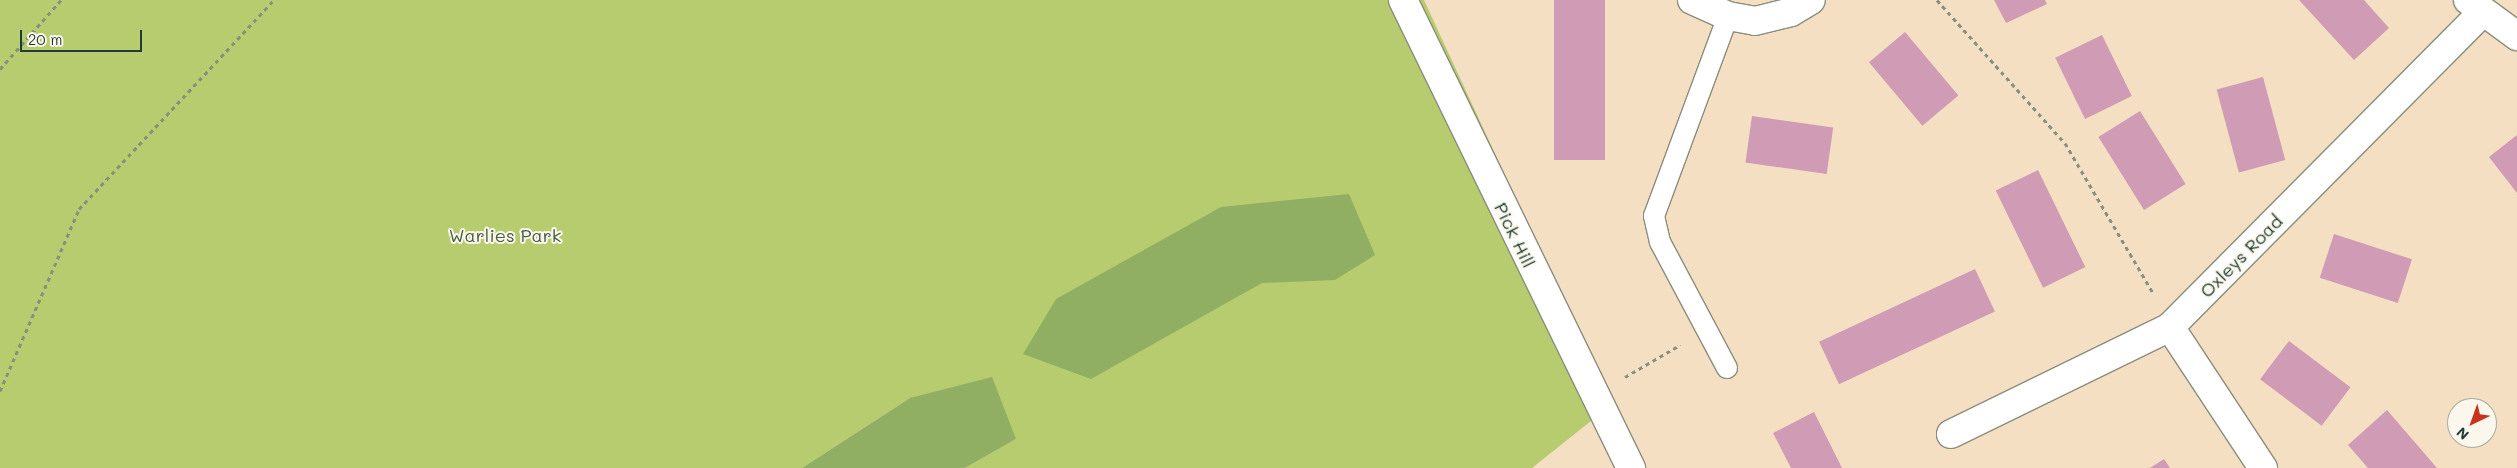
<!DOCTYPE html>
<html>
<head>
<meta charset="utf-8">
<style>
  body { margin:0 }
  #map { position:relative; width:2517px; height:468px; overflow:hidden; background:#f4dfc3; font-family:Mali,sans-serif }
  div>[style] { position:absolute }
  .green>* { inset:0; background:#b7cb6f }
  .forest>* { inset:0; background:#91af62 }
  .building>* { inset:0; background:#d09bb5; transform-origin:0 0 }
  .path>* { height:3px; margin-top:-1.5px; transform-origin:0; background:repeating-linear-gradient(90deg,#8a8e7c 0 4px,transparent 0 8px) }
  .roads { filter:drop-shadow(1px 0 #8a8e7c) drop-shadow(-1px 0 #8a8e7c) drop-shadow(0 1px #8a8e7c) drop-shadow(0 -1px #8a8e7c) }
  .service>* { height:20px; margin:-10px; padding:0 10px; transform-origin:10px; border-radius:10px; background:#fff }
  .minor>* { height:28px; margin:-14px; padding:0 14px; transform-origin:14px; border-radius:14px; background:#fff }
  span { translate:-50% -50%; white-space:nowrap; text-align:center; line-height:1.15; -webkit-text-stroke:4px #fbf7ec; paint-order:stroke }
  .park-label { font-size:18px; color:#456043 }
  .street-label { font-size:18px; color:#1f3d34 }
  .north { position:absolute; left:2447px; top:398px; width:50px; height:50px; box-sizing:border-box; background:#fbf7ec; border:1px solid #a3ada2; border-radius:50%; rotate:222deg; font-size:14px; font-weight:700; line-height:20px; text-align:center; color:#1f3d34 }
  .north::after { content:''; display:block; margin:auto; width:18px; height:22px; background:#c8321e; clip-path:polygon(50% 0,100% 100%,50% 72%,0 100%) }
  .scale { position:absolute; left:20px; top:30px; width:122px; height:22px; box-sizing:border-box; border:2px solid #1f3d34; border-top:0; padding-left:6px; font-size:15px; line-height:18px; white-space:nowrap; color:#1f3d34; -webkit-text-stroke:4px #fbf7ec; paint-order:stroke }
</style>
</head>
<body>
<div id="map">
  <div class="green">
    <i style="clip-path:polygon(0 0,1424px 0,1611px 405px,1532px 468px,965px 468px,1016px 439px,910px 398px,802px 468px,0 468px)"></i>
  </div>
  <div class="forest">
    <i style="clip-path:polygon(1349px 194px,1375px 255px,1335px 280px,1262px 283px,1091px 379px,1023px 354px,1056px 299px,1221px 207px)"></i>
    <i style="clip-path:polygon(992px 377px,1016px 439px,965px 468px,802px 468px,910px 398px)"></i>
  </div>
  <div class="building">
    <i style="left:1554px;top:0;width:51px;height:160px"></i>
    <i style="clip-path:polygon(1994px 0,2045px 0,2047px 4px,2006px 23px)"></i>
    <i style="clip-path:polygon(2299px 0,2364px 0,2389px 28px,2354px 60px)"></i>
    <i style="left:1905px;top:32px;width:83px;height:47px;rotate:50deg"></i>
    <i style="left:2102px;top:35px;width:68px;height:52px;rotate:64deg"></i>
    <i style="left:2263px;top:77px;width:86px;height:48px;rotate:75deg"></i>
    <i style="left:2140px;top:111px;width:86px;height:49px;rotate:58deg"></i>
    <i style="left:1752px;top:116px;width:82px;height:47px;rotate:8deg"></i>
    <i style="clip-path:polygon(2517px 135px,2517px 193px,2489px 157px)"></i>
    <i style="left:2038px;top:170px;width:108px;height:47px;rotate:64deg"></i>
    <i style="left:2334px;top:234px;width:82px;height:46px;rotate:18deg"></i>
    <i style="left:1975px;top:269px;width:47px;height:172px;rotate:65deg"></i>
    <i style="left:2289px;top:341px;width:77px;height:48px;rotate:37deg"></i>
    <i style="clip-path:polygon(2387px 410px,2437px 468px,2368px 468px,2348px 445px)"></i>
    <i style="clip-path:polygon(1814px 412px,1842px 468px,1791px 468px,1773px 433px)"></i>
    <i style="clip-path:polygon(2164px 459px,2170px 468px,2150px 468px)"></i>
  </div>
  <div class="path">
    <i style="left:1937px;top:0;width:192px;rotate:48.2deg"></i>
    <i style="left:2065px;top:143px;width:174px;rotate:59.6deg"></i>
    <i style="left:0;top:69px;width:92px;rotate:-48.5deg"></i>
    <i style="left:1625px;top:377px;width:64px;rotate:-30.2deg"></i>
    <i style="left:0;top:391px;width:198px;rotate:-66.5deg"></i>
    <i style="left:79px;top:209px;width:286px;rotate:-47deg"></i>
  </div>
  <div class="roads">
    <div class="service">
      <i style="left:1727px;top:368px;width:143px;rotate:-118deg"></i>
      <i style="left:1660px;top:242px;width:27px;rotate:-103deg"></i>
      <i style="left:1654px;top:216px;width:213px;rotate:-69.7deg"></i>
    </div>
    <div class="minor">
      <i style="left:1403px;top:0;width:521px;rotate:64.03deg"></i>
      <i style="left:1692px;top:0;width:39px;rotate:24deg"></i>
      <i style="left:1728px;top:16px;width:27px;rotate:10deg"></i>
      <i style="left:1755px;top:21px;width:37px;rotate:-14deg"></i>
      <i style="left:1791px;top:12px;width:23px;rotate:-31deg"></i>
      <i style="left:2468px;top:0;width:61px;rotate:36.3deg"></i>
      <i style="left:2170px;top:327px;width:169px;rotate:56.6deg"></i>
      <i style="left:1951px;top:434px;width:244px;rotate:-26deg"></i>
      <i style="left:2170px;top:327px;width:443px;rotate:-45.2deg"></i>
    </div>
  </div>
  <div class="park-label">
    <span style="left:505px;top:235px">Warlies Park</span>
  </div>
  <div class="street-label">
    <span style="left:1515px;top:235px;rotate:64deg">Pick Hill</span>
    <span style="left:2241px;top:256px;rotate:-45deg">Oxleys Road</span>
  </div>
  <div class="north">N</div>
  <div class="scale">20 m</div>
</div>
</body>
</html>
